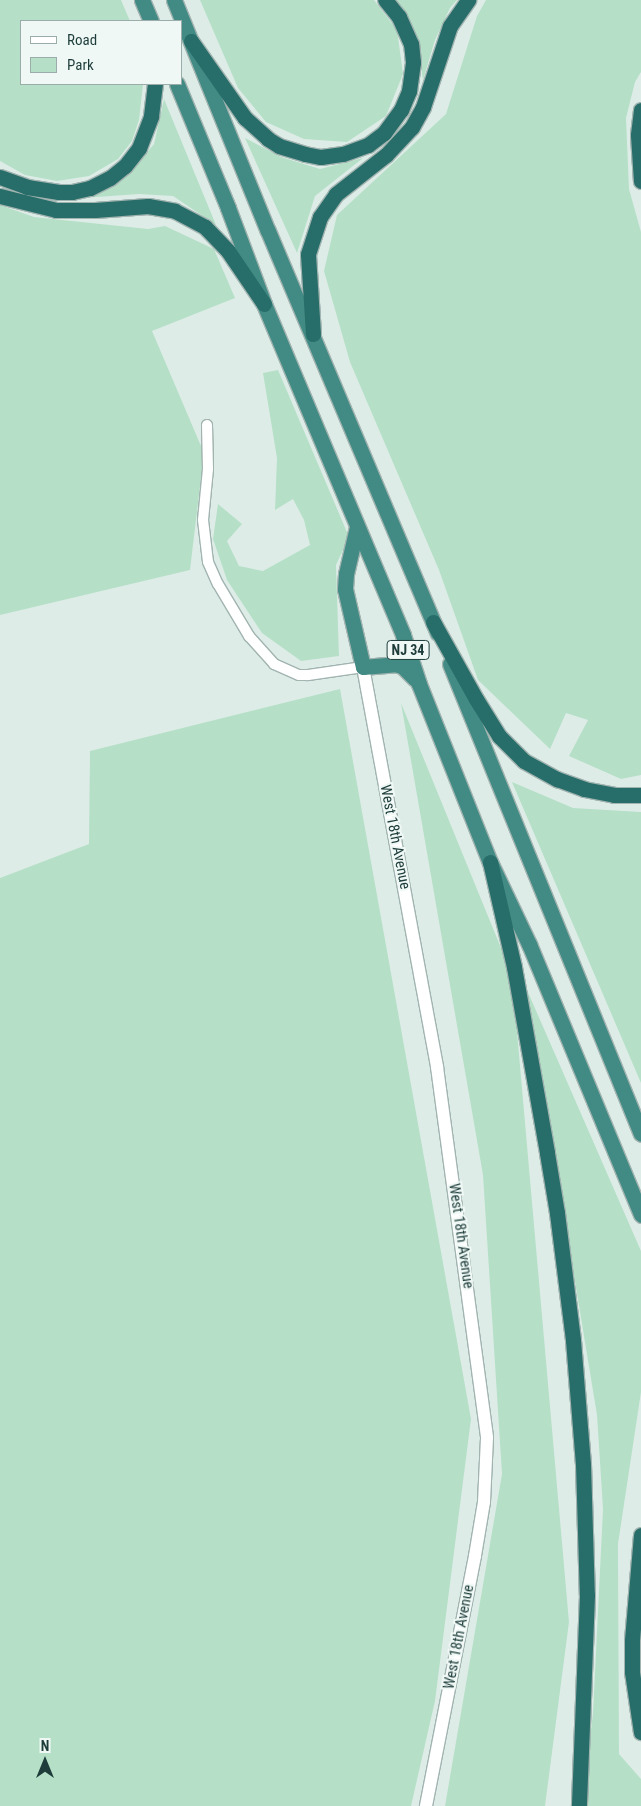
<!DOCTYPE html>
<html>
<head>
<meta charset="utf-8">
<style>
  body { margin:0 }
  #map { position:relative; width:641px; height:1806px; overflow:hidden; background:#deece8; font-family:"Roboto Condensed",sans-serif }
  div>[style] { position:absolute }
  .green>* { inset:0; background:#b5e0c7 }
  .roads { filter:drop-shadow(1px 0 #a1b4b0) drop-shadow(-1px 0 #a1b4b0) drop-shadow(0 1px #a1b4b0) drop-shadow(0 -1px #a1b4b0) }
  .minor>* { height:10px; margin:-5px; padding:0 5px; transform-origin:5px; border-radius:5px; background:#fff }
  .tertiary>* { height:12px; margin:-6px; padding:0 6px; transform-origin:6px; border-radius:6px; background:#fff }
  .trunk>* { height:15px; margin:-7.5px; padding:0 7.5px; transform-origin:7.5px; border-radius:7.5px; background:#428a84 }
  .motorway>* { height:15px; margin:-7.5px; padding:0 7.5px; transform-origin:7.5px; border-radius:7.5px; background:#276d69 }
  span { translate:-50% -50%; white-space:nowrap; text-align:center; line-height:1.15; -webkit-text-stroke:4px #eff8f5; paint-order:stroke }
  .shield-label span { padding:1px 4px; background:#eff8f5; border:1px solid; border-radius:4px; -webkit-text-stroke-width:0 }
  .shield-label { font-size:14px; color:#1e3d3a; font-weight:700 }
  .street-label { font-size:15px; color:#1e3d3a }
  .legend { position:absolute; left:20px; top:20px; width:162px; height:65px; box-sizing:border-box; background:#eff8f5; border:1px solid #9badaa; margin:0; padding:6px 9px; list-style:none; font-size:15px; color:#1e3d3a }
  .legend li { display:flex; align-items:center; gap:10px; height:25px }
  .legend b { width:25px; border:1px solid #9badaa }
  .north { position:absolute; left:20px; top:1736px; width:50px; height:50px; -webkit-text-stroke:4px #eff8f5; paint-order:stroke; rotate:0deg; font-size:14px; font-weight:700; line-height:20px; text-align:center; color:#1e3d3a }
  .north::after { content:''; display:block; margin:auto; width:18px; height:22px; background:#1e3d3a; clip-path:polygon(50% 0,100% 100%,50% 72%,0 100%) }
</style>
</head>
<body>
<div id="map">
  <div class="green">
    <i style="clip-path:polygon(0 0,121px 0,130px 21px,21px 21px,21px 84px,143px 84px,139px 120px,132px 141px,118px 159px,89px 176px,57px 181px,25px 175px,0 161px)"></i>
    <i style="clip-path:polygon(200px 0,374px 0,397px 30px,403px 74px,386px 116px,347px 142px,304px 139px,266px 122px,238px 88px)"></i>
    <i style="clip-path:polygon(396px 0,457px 0,450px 8px,435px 40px,423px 80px,417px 40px,410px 21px)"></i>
    <i style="clip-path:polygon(486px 0,641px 0,641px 72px,635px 82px,626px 118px,629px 189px,641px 232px,641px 775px,621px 779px,569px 756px,588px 720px,566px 713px,550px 749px,478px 680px,439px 570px,350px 362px,324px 271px,337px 215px,446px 114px,477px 16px)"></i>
    <i style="clip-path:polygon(164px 99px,216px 225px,173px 196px,139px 194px,83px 198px,130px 173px,154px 144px)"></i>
    <i style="clip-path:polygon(245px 138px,281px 157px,320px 169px,363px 158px,315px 196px,297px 253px)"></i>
    <i style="clip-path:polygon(0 205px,34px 217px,148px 229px,165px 226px,214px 249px,235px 298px,152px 331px,204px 453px,190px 570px,0 615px)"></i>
    <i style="clip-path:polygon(278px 370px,349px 537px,336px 565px,339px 656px,301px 661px,262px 633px,227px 580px,213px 539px,218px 504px,242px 524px,227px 541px,239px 566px,263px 571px,310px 545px,304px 520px,293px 499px,275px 510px,277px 458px,263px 373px)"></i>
    <i style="clip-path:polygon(340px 689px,471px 1419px,435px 1701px,411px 1806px,0 1806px,0 878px,89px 844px,90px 751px)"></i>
    <i style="clip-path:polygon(401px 703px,512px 975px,569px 1622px,545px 1806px,445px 1806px,502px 1474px,483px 1175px)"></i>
    <i style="clip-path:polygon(512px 782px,573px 808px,641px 812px,641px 1083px)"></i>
    <i style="clip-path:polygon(527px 990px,641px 1251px,641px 1392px,618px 1544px,619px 1754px,641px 1779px,641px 1806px,582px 1806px,593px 1713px,603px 1509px,597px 1415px)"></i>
  </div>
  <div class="roads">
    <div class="minor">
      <i style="left:207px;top:425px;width:44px;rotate:88.7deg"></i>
      <i style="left:208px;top:469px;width:51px;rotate:95.6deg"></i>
      <i style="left:203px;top:520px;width:42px;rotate:83.2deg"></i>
      <i style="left:208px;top:562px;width:24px;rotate:66deg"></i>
      <i style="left:218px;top:584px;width:61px;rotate:59.2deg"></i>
      <i style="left:249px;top:636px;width:38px;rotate:48deg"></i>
      <i style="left:274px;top:664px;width:27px;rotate:24deg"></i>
      <i style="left:299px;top:675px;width:9px"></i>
      <i style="left:308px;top:675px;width:56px;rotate:-8.3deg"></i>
    </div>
    <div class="tertiary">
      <i style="left:363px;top:667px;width:407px;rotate:79.5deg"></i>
      <i style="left:437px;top:1067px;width:374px;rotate:82.3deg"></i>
      <i style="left:487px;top:1438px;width:64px;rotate:92.7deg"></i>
      <i style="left:484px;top:1502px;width:55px;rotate:99.5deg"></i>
      <i style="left:475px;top:1556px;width:255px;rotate:101.1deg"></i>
    </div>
    <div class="trunk">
      <i style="left:142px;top:0;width:23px;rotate:67deg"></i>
      <i style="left:174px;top:0;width:249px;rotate:67.9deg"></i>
      <i style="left:268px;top:231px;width:436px;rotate:67.1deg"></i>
      <i style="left:177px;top:84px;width:134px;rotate:67.6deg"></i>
      <i style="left:228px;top:208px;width:103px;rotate:69.4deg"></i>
      <i style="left:264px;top:304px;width:359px;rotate:67.2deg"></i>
      <i style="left:403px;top:635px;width:52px;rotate:71.9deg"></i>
      <i style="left:419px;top:684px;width:192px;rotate:68.3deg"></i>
      <i style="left:490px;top:862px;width:91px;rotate:64.6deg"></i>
      <i style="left:529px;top:944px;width:293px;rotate:67.5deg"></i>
      <i style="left:357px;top:527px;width:48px;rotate:103.2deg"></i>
      <i style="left:346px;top:574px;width:15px;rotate:94deg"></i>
      <i style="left:345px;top:589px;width:80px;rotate:77deg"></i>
      <i style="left:363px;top:667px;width:32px;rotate:-5deg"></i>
      <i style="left:395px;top:664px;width:7px;rotate:16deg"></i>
      <i style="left:402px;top:666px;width:18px;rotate:45deg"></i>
      <i style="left:450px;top:664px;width:507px;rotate:67.88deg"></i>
    </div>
    <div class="motorway">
      <i style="left:191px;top:41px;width:94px;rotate:55deg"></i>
      <i style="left:245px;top:118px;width:31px;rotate:42deg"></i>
      <i style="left:268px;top:139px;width:13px;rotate:32deg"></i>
      <i style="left:279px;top:146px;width:27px;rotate:17deg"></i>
      <i style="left:305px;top:154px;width:16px;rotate:11deg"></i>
      <i style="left:321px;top:157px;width:22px;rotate:-8deg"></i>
      <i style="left:343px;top:154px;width:27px;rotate:-20deg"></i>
      <i style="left:368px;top:145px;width:20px;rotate:-37deg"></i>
      <i style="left:384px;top:133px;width:29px;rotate:-54deg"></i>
      <i style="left:401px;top:110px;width:21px;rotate:-67deg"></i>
      <i style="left:409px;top:91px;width:29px;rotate:-82deg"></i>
      <i style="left:413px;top:62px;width:18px;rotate:-96deg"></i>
      <i style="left:411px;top:44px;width:30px;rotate:-114deg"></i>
      <i style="left:399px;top:17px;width:22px;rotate:-129deg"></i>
      <i style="left:641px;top:110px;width:25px;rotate:97deg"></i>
      <i style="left:638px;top:135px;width:46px;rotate:86.3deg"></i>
      <i style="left:0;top:177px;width:29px;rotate:20deg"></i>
      <i style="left:27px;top:187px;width:32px;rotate:9deg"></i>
      <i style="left:59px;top:192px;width:13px"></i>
      <i style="left:72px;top:192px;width:18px;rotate:-13deg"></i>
      <i style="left:90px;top:188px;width:22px;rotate:-27deg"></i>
      <i style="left:110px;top:178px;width:19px;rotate:-39deg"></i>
      <i style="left:125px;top:166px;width:23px;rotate:-52deg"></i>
      <i style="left:139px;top:148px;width:34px;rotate:-69deg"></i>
      <i style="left:151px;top:116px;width:32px;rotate:-83deg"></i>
      <i style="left:0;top:196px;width:58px;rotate:14deg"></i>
      <i style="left:56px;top:210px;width:39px"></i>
      <i style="left:95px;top:210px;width:53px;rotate:-4.3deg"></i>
      <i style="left:148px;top:206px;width:27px;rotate:10deg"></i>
      <i style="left:175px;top:211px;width:34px;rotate:28deg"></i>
      <i style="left:205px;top:227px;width:33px;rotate:46deg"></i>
      <i style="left:228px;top:251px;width:64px;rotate:55.8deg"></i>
      <i style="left:313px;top:334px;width:80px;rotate:-93.6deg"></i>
      <i style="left:308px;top:254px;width:39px;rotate:-72deg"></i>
      <i style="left:320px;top:217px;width:28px;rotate:-55deg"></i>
      <i style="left:336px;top:194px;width:63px;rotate:-38deg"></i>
      <i style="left:386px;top:155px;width:38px;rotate:-47deg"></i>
      <i style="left:412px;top:127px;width:23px;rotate:-61deg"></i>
      <i style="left:423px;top:107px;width:85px;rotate:-71.6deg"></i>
      <i style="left:450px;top:26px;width:32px;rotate:-55deg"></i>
      <i style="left:433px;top:622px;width:88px;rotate:60.8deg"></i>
      <i style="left:476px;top:699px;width:44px;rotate:58.1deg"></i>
      <i style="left:499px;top:736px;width:35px;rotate:45deg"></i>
      <i style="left:524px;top:761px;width:38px;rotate:29deg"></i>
      <i style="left:557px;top:779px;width:29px;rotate:20deg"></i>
      <i style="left:584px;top:789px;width:31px;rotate:11deg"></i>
      <i style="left:614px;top:795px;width:27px"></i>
      <i style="left:490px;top:862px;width:108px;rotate:77.1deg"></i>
      <i style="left:514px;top:967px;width:189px;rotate:79.9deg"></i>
      <i style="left:547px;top:1153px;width:61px;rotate:80.5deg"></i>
      <i style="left:557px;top:1213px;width:128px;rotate:82.8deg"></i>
      <i style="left:573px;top:1340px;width:124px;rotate:85.4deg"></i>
      <i style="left:583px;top:1464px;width:131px;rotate:88.3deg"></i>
      <i style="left:587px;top:1595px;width:211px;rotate:92.2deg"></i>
      <i style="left:641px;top:1535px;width:106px;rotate:94.9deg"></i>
      <i style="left:632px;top:1641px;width:31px;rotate:90deg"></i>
      <i style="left:632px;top:1672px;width:61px;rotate:81.5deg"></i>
    </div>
  </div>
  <div class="shield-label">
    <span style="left:408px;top:650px">NJ 34</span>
  </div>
  <div class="street-label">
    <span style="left:395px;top:837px;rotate:79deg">West 18th Avenue</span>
    <span style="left:461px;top:1236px;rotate:82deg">West 18th Avenue</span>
    <span style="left:459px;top:1637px;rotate:-79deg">West 18th Avenue</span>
  </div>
  <ul class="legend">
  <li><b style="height:6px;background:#fff"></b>Road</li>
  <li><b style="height:14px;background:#b5e0c7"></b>Park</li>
  </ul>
  <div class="north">N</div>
</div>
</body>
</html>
